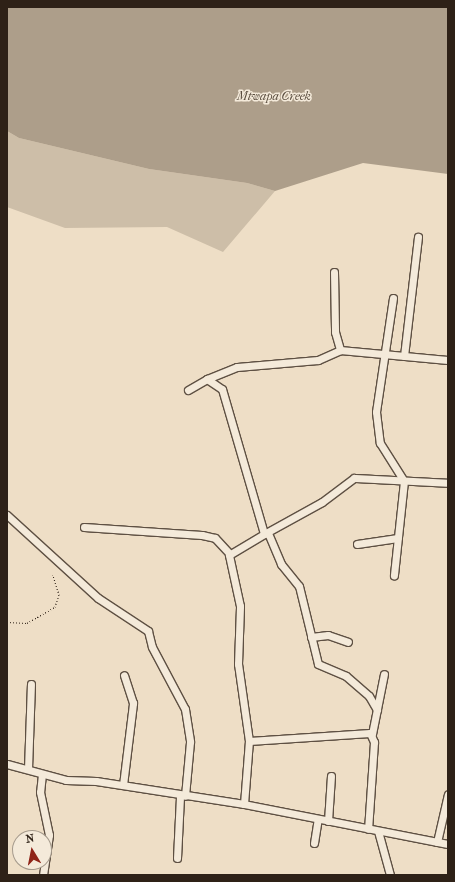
<!DOCTYPE html>
<html>
<head>
<meta charset="utf-8">
<style>
  body { margin:0 }
  #map { position:relative; width:455px; height:882px; overflow:hidden; background:#eedec6; font-family:"IM FELL French Canon",serif }
  div>[style] { position:absolute }
  .green>* { inset:0; background:#cdbea8 }
  .water>* { inset:0; background:#ad9e8a }
  .path>* { height:1px; margin-top:-0.5px; transform-origin:0; background:repeating-linear-gradient(90deg,#2e2117 0 1px,transparent 0 3px) }
  .roads { filter:drop-shadow(1px 0 #5e5043) drop-shadow(-1px 0 #5e5043) drop-shadow(0 1px #5e5043) drop-shadow(0 -1px #5e5043) }
  .minor>* { height:7px; margin:-3.5px; padding:0 3.5px; transform-origin:3.5px; border-radius:3.5px; background:#f4eada }
  span { translate:-50% -50%; white-space:nowrap; text-align:center; line-height:1.15; -webkit-text-stroke:3px #f4eada; paint-order:stroke }
  .water-label { font-size:12px; color:#5a4d3f; font-style:italic }
  .frame { position:absolute; inset:0; border:8px solid #2e2117; pointer-events:none }
  .north { position:absolute; left:12px; top:830px; width:40px; height:40px; box-sizing:border-box; background:#f4eada; border:1px solid #a59a8c; border-radius:50%; rotate:350deg; font-size:11px; font-weight:700; line-height:16px; text-align:center; color:#2e2117 }
  .north::after { content:''; display:block; margin:auto; width:14px; height:18px; background:#8f2418; clip-path:polygon(50% 0,100% 100%,50% 72%,0 100%) }
</style>
</head>
<body>
<div id="map">
  <div class="green">
    <i style="clip-path:polygon(7px 131px,19px 138px,149px 169px,247px 183px,275px 191px,223px 252px,167px 227px,65px 228px,7px 207px)"></i>
  </div>
  <div class="water">
    <i style="clip-path:polygon(7px 7px,448px 7px,448px 174px,363px 163px,275px 191px,247px 183px,149px 169px,19px 138px,7px 131px)"></i>
  </div>
  <div class="path">
    <i style="left:7px;top:622px;width:20px;rotate:3deg"></i>
    <i style="left:27px;top:623px;width:32px;rotate:-30deg"></i>
    <i style="left:55px;top:607px;width:13px;rotate:-72deg"></i>
    <i style="left:59px;top:595px;width:21px;rotate:-107deg"></i>
  </div>
  <div class="roads">
    <div class="minor">
      <i style="left:334px;top:272px;width:60px;rotate:89deg"></i>
      <i style="left:335px;top:332px;width:19px;rotate:74deg"></i>
      <i style="left:340px;top:350px;width:108px;rotate:5.3deg"></i>
      <i style="left:393px;top:298px;width:115px;rotate:98.5deg"></i>
      <i style="left:376px;top:412px;width:31px;rotate:83deg"></i>
      <i style="left:380px;top:443px;width:45px;rotate:57.7deg"></i>
      <i style="left:404px;top:481px;width:95px;rotate:96.1deg"></i>
      <i style="left:404px;top:356px;width:120px;rotate:-83.3deg"></i>
      <i style="left:207px;top:379px;width:32px;rotate:-22deg"></i>
      <i style="left:237px;top:367px;width:81px;rotate:-4.9deg"></i>
      <i style="left:318px;top:360px;width:24px;rotate:-24deg"></i>
      <i style="left:188px;top:390px;width:22px;rotate:-30deg"></i>
      <i style="left:207px;top:379px;width:18px;rotate:34deg"></i>
      <i style="left:222px;top:389px;width:151px;rotate:73.8deg"></i>
      <i style="left:264px;top:534px;width:66px;rotate:-28.9deg"></i>
      <i style="left:322px;top:502px;width:40px;rotate:-37deg"></i>
      <i style="left:354px;top:478px;width:94px;rotate:3deg"></i>
      <i style="left:7px;top:515px;width:123px;rotate:42.4deg"></i>
      <i style="left:98px;top:598px;width:60px;rotate:33.4deg"></i>
      <i style="left:148px;top:631px;width:16px;rotate:76deg"></i>
      <i style="left:152px;top:647px;width:70px;rotate:62deg"></i>
      <i style="left:185px;top:709px;width:33px;rotate:81deg"></i>
      <i style="left:190px;top:742px;width:54px;rotate:95.3deg"></i>
      <i style="left:84px;top:527px;width:118px;rotate:3.9deg"></i>
      <i style="left:202px;top:535px;width:13px;rotate:13deg"></i>
      <i style="left:215px;top:538px;width:21px;rotate:47deg"></i>
      <i style="left:268px;top:533px;width:34px;rotate:67deg"></i>
      <i style="left:281px;top:564px;width:28px;rotate:51deg"></i>
      <i style="left:299px;top:586px;width:80px;rotate:76.3deg"></i>
      <i style="left:318px;top:664px;width:30px;rotate:23deg"></i>
      <i style="left:346px;top:676px;width:30px;rotate:41deg"></i>
      <i style="left:369px;top:696px;width:16px;rotate:60deg"></i>
      <i style="left:357px;top:544px;width:41px;rotate:-8.3deg"></i>
      <i style="left:311px;top:637px;width:17px;rotate:-7deg"></i>
      <i style="left:328px;top:635px;width:21px;rotate:19deg"></i>
      <i style="left:372px;top:734px;width:61px;rotate:-78.7deg"></i>
      <i style="left:249px;top:741px;width:78px;rotate:-98.1deg"></i>
      <i style="left:238px;top:664px;width:58px;rotate:-88deg"></i>
      <i style="left:240px;top:606px;width:52px;rotate:-102.2deg"></i>
      <i style="left:229px;top:555px;width:41px;rotate:-31deg"></i>
      <i style="left:7px;top:764px;width:61px;rotate:15.2deg"></i>
      <i style="left:66px;top:780px;width:30px;rotate:2deg"></i>
      <i style="left:96px;top:781px;width:150px;rotate:8.8deg"></i>
      <i style="left:244px;top:804px;width:208px;rotate:11.1deg"></i>
      <i style="left:28px;top:769px;width:85px;rotate:-88deg"></i>
      <i style="left:42px;top:774px;width:18px;rotate:96deg"></i>
      <i style="left:40px;top:792px;width:44px;rotate:78.2deg"></i>
      <i style="left:49px;top:835px;width:40px;rotate:98.5deg"></i>
      <i style="left:123px;top:785px;width:83px;rotate:-83deg"></i>
      <i style="left:133px;top:703px;width:29px;rotate:-108deg"></i>
      <i style="left:244px;top:804px;width:63px;rotate:-85.5deg"></i>
      <i style="left:249px;top:741px;width:121px;rotate:-3.8deg"></i>
      <i style="left:370px;top:733px;width:10px;rotate:66deg"></i>
      <i style="left:374px;top:742px;width:87px;rotate:93.9deg"></i>
      <i style="left:328px;top:821px;width:45px;rotate:-86.2deg"></i>
      <i style="left:378px;top:831px;width:46px;rotate:74.7deg"></i>
      <i style="left:437px;top:842px;width:49px;rotate:-77.1deg"></i>
      <i style="left:314px;top:843px;width:24px;rotate:-81deg"></i>
      <i style="left:177px;top:858px;width:62px;rotate:-87.2deg"></i>
    </div>
  </div>
  <div class="water-label">
    <span style="left:274px;top:97px">Mtwapa Creek</span>
  </div>
  <div class="frame"></div>
  <div class="north">N</div>
</div>
</body>
</html>
